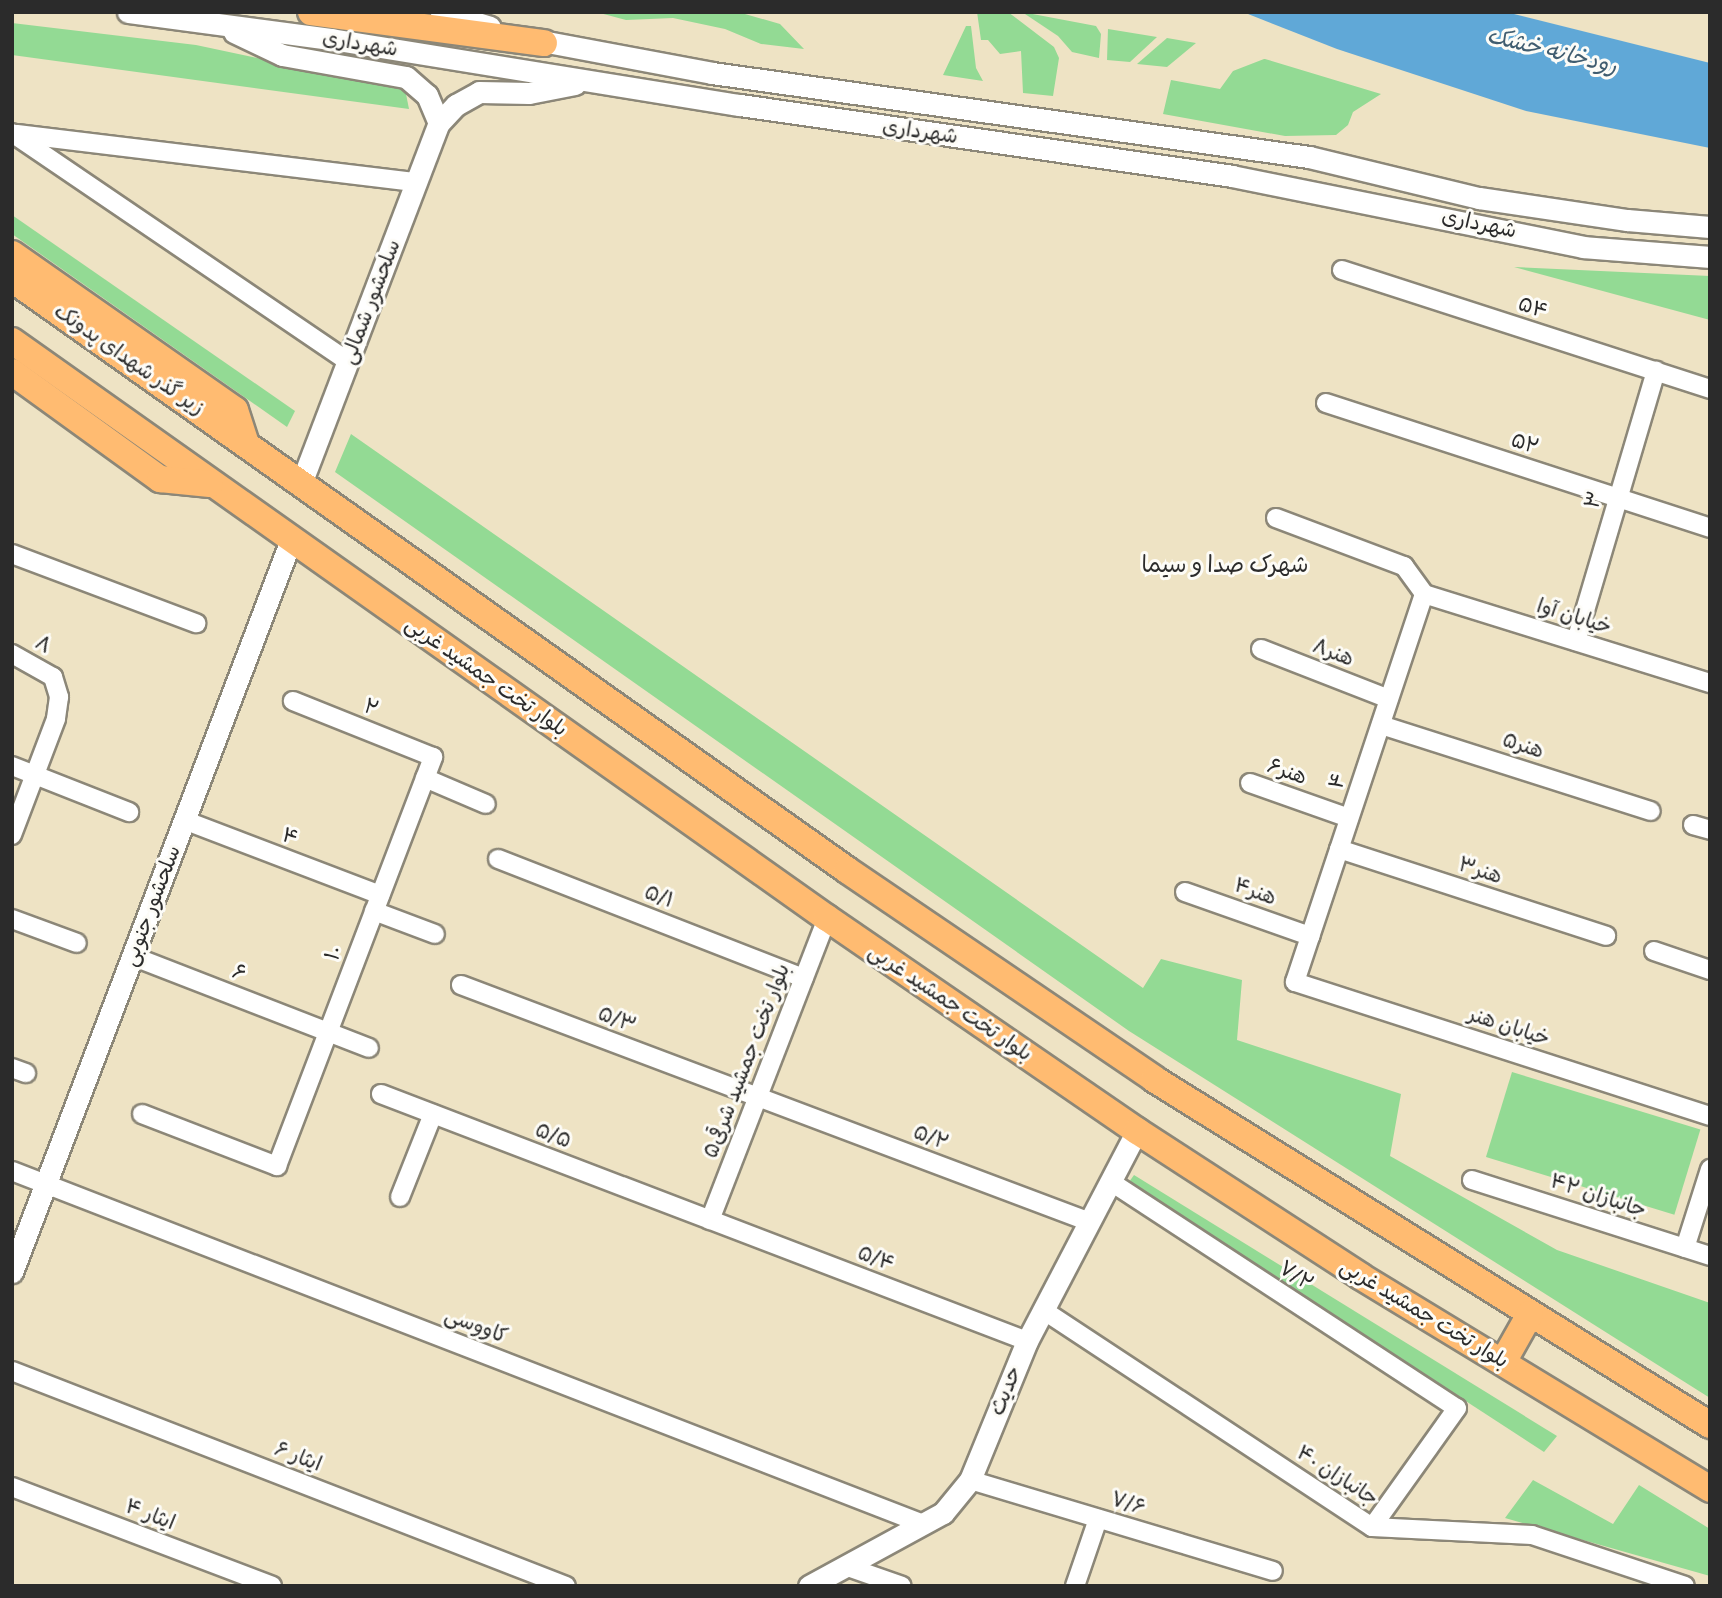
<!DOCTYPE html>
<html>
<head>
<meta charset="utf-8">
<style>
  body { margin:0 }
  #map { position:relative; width:1722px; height:1598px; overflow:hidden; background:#eee3c4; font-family:Pangolin,"Playpen Sans Arabic",sans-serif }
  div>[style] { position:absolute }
  .green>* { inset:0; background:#93da94; transform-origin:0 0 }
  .water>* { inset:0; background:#60a8d7 }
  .roads { filter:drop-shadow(2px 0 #8c8778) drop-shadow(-2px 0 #8c8778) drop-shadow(0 2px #8c8778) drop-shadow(0 -2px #8c8778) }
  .minor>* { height:18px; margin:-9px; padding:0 9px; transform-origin:9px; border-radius:9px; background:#fff }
  .tertiary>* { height:21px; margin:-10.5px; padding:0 10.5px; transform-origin:10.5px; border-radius:10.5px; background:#fff }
  .primary>* { height:26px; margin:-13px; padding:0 13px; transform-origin:13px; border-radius:13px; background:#ffbb71 }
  span { translate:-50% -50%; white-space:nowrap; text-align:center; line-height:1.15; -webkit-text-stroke:6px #fdfcf7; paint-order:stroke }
  .street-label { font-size:21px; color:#2b2b2b }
  .water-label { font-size:23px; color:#405d70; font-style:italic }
  .neighbourhood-label { font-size:23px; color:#2b2b2b }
  .frame { position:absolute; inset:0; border:14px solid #2b2b2b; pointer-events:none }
</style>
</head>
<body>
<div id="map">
  <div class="green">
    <i style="clip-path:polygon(596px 12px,738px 12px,780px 24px,804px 49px,761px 44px,725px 29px,673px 18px,626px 20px)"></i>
    <i style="clip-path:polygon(977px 12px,1008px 12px,1054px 47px,1059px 58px,1053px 96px,1023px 93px,1021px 51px,1000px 54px,988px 40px,981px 40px)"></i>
    <i style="clip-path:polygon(1022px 12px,1096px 26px,1101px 34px,1099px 58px,1072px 52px,1058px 36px)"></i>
    <i style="clip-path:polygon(12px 23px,196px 45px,405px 89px,409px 109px,12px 55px)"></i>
    <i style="clip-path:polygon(966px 26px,971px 26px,976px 68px,983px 81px,943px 75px)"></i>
    <i style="clip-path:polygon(1108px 29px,1157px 37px,1130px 62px,1107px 60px)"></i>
    <i style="clip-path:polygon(1167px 38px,1196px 43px,1167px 67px,1137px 64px)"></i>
    <i style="clip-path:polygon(1264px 59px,1265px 59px,1381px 94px,1353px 112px,1348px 125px,1336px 135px,1285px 136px,1163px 114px,1171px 80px,1220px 89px,1233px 71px)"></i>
    <i style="clip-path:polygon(12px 215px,295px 411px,287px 427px,12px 234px)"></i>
    <i style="clip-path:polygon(1514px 267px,1710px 276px,1710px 320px)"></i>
    <i style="clip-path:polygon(351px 434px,1143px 988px,1161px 959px,1242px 980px,1237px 1040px,1401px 1094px,1390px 1156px,1557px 1250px,1710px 1303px,1710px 1398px,1129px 1031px,335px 472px)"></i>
    <i style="left:1512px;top:1072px;width:197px;height:89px;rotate:17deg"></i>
    <i style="clip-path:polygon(1134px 1175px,1557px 1436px,1544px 1452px,1129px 1182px)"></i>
    <i style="clip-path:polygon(1533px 1480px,1613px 1524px,1639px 1485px,1710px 1529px,1710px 1576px,1505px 1518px)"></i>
  </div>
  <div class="water">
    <i style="clip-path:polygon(1243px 12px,1506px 12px,1710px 63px,1710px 148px,1526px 111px,1337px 49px)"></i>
  </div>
  <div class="roads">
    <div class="minor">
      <i style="left:12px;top:133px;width:406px;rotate:34.2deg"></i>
      <i style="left:17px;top:134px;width:402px;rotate:6.9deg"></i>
      <i style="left:1342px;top:270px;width:387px;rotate:17.9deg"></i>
      <i style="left:1326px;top:403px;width:404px;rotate:18deg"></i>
      <i style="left:1276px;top:518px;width:137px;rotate:20.6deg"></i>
      <i style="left:1404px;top:566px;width:34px;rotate:54deg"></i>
      <i style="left:12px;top:554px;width:197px;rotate:20.6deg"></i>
      <i style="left:1424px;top:594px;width:409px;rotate:108.4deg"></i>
      <i style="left:1295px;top:982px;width:436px;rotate:17.9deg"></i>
      <i style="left:1424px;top:594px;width:300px;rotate:17.3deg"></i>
      <i style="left:1576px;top:641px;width:282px;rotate:-73.5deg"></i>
      <i style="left:1261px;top:649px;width:137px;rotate:21.3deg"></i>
      <i style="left:12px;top:654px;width:47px;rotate:29.3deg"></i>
      <i style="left:53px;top:677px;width:21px;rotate:73deg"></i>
      <i style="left:59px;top:697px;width:22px;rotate:98deg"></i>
      <i style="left:56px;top:719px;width:124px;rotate:110.8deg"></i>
      <i style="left:1381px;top:725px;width:283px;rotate:17.7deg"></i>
      <i style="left:12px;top:766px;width:126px;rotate:21.5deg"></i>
      <i style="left:425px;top:778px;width:66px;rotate:23.1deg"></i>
      <i style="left:1250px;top:783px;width:105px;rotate:19.5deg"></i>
      <i style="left:184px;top:820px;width:210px;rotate:20.9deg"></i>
      <i style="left:1693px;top:825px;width:18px;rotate:16deg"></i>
      <i style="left:1339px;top:849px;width:281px;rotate:18deg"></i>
      <i style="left:498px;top:859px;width:328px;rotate:21.3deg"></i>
      <i style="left:1185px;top:892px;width:133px;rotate:19.4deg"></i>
      <i style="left:374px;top:911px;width:65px;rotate:20.7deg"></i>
      <i style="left:12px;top:919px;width:69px;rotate:20.3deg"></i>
      <i style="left:1654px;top:951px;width:59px;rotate:18.7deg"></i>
      <i style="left:132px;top:956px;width:254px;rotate:21.2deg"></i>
      <i style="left:461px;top:985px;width:672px;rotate:20.65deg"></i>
      <i style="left:12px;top:1068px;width:15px;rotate:20deg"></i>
      <i style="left:381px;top:1094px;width:692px;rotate:20.92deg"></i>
      <i style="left:142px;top:1114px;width:145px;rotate:21.1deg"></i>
      <i style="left:277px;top:1166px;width:438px;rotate:-69.1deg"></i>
      <i style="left:433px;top:757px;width:151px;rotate:-158.2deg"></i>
      <i style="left:12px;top:1171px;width:977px;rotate:21.18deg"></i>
      <i style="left:1472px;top:1180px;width:250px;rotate:17.7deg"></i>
      <i style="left:1111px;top:1182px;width:413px;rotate:33.2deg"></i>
      <i style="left:1457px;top:1408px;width:146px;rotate:125.5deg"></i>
      <i style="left:400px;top:1197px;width:89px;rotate:-68.3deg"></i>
      <i style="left:710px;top:1220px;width:324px;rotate:-68.8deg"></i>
      <i style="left:1685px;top:1248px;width:83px;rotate:-72.4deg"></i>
      <i style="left:1043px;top:1310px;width:394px;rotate:33.4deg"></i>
      <i style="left:1372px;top:1527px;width:160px;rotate:2.9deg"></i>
      <i style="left:1532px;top:1535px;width:161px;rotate:18.4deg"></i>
      <i style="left:12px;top:1371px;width:594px;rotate:21.21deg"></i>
      <i style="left:970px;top:1480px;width:316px;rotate:16.7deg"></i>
      <i style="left:12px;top:1487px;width:278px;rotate:20.8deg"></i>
      <i style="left:845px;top:1566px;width:60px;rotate:19.3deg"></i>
      <i style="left:1075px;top:1586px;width:71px;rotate:-71.1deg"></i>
    </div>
    <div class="tertiary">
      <i style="left:128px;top:12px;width:205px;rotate:7.6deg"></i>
      <i style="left:331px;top:39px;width:414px;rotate:9.2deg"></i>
      <i style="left:740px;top:105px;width:497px;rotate:8.2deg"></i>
      <i style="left:1232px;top:176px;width:358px;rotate:11.4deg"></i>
      <i style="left:1583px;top:247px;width:127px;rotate:4.5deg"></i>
      <i style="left:441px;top:12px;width:51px;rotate:17deg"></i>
      <i style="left:234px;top:32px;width:53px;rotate:25.6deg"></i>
      <i style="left:282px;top:55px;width:126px;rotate:10.1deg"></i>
      <i style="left:406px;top:77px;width:28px;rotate:41deg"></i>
      <i style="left:427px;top:95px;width:30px;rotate:67deg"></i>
      <i style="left:439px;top:123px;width:25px;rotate:-47deg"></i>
      <i style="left:456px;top:105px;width:26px;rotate:-29deg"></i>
      <i style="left:479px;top:92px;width:50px;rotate:1.1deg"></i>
      <i style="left:529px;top:93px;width:47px;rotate:-11.1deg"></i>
      <i style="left:531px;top:39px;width:184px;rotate:10.6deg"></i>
      <i style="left:712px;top:73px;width:603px;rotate:8.01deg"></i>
      <i style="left:1309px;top:157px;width:175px;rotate:13.6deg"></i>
      <i style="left:1479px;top:198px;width:150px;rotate:8.5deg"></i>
      <i style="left:1627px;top:220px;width:83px;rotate:4.8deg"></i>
      <i style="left:302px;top:481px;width:383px;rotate:-69.1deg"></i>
      <i style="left:12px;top:1272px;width:783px;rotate:-69.14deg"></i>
      <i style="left:809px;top:1586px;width:153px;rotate:-28.6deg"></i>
      <i style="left:943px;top:1513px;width:43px;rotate:-50.7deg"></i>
      <i style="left:970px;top:1480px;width:150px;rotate:-67.7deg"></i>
      <i style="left:1027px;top:1341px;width:237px;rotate:-62.4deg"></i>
    </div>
    <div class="primary">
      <i style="left:311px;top:12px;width:235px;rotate:7.6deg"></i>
      <i style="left:12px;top:254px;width:272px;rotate:35deg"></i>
      <i style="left:235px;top:410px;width:32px;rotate:72deg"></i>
      <i style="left:12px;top:279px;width:1023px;rotate:35.29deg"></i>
      <i style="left:847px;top:870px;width:371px;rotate:34.2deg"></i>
      <i style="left:1154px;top:1079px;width:655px;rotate:31.89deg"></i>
      <i style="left:12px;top:341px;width:999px;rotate:35.3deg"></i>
      <i style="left:827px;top:918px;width:376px;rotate:34.5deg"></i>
      <i style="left:1137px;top:1131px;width:266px;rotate:33deg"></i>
      <i style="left:1360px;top:1276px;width:410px;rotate:31.3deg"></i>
      <i style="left:12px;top:372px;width:183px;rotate:35.9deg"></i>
      <i style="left:160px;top:479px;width:50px;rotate:5.7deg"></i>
      <i style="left:1503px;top:1362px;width:55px;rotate:-60.6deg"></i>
    </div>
  </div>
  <div class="street-label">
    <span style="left:360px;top:44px;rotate:9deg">شهرداری</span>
    <span style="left:920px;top:132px;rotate:8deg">شهرداری</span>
    <span style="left:1479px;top:224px;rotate:12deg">شهرداری</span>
    <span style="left:371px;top:302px;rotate:-69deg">سلحشور شمالی</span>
    <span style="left:1533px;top:308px;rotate:18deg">۵۴</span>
    <span style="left:129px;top:360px;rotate:35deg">زیر گذر شهدای پدونک</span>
    <span style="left:1525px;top:444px;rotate:18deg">۵۲</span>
    <span style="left:1594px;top:500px;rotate:-73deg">۳</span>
    <span style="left:1574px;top:617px;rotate:17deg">خیابان آوا</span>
    <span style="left:43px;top:645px;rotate:30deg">۸</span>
    <span style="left:1333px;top:653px;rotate:21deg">هنر۸</span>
    <span style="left:486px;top:677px;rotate:35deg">بلوار تخت جمشید غربی</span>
    <span style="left:371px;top:708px;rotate:22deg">۲</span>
    <span style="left:1523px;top:746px;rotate:18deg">هنر۵</span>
    <span style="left:1287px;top:772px;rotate:20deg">هنر۶</span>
    <span style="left:1338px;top:781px;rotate:-71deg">۴</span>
    <span style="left:290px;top:837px;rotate:21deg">۴</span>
    <span style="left:1480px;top:871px;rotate:18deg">هنر۳</span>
    <span style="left:1255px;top:892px;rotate:20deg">هنر۴</span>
    <span style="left:659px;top:897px;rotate:21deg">۵/۱</span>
    <span style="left:152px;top:906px;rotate:-69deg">سلحشور جنوبی</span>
    <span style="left:334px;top:953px;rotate:-69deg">۱۰</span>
    <span style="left:239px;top:973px;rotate:21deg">۶</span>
    <span style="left:950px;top:1003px;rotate:34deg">بلوار تخت جمشید غربی</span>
    <span style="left:617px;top:1020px;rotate:21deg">۵/۳</span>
    <span style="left:1509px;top:1027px;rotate:18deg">خیابان هنر</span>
    <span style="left:747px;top:1061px;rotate:-69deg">بلوار تخت جمشید شرقی۵</span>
    <span style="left:553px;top:1136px;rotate:21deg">۵/۵</span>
    <span style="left:931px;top:1138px;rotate:21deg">۵/۲</span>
    <span style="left:1598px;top:1196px;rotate:18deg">۴۲ جانبازان</span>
    <span style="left:876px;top:1259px;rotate:21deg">۵/۴</span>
    <span style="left:1296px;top:1276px;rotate:33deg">۷/۲</span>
    <span style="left:1424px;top:1314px;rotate:31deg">بلوار تخت جمشید غربی</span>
    <span style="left:476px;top:1326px;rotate:21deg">کاووسی</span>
    <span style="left:1006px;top:1391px;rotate:-68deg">حدیث</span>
    <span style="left:298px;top:1457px;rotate:21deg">ایثار ۶</span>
    <span style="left:1337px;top:1476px;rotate:33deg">۴۰ جانبازان</span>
    <span style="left:1128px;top:1504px;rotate:17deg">۷/۶</span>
    <span style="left:150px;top:1515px;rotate:21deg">ایثار ۴</span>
  </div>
  <div class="water-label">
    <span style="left:1552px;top:51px;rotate:14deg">رودخانه خشک</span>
  </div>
  <div class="neighbourhood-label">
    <span style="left:1225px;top:565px">شهرک صدا و سیما</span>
  </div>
  <div class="frame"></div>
</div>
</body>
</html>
